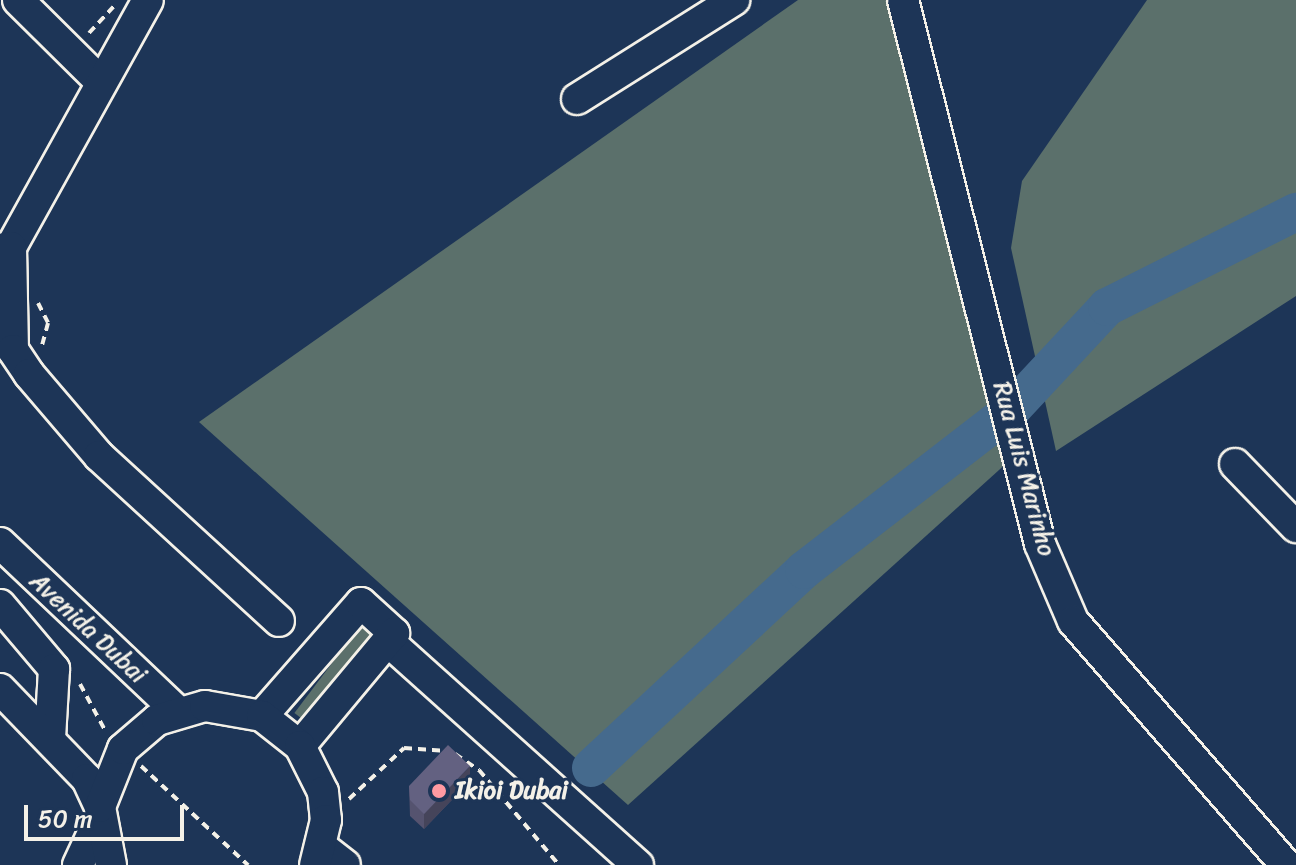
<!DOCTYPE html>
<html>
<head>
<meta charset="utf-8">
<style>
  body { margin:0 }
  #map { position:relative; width:1296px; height:865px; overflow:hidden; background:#1d3557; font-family:Sriracha,sans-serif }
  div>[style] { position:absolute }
  .green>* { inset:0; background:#5b706b; transform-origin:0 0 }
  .river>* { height:38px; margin:-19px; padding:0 19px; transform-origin:19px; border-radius:19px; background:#456a8d }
  .path>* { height:4px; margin-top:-2px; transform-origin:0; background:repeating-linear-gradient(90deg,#f4f1e8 0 8px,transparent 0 14px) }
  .roads { filter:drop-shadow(2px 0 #f4f1e8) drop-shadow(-2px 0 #f4f1e8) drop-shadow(0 2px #f4f1e8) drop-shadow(0 -2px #f4f1e8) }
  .minor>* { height:30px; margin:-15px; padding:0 15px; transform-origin:15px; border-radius:15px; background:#1d3557 }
  .wall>* { inset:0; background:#55536f }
  .shaded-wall>* { inset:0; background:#45445a }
  .building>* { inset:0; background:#636181 }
  .dots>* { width:22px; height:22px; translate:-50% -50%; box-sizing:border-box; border:4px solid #1d3557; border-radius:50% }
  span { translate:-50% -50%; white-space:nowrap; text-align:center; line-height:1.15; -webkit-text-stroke:6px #1d3557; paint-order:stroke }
  .street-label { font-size:24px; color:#f4f1e8 }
  .poi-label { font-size:24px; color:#f4f1e8; font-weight:700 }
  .left { translate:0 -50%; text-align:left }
  .scale { position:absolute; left:24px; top:805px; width:160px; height:36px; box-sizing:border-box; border:4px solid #f4f1e8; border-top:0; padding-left:10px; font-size:24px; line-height:28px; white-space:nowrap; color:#f4f1e8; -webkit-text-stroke:6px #1d3557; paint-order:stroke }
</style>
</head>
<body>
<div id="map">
  <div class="green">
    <i style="clip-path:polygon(798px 0,888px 0,1009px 461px,628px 805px,199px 422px)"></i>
    <i style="clip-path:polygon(1147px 0,1296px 0,1296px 296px,1056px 451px,1011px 248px,1022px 181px)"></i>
    <i style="left:360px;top:626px;width:15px;height:109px;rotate:37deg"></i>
  </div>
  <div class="river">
    <i style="left:591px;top:768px;width:291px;rotate:-42.9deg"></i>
    <i style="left:804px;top:570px;width:262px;rotate:-37.7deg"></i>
    <i style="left:1011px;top:410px;width:141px;rotate:-47deg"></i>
    <i style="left:1107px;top:307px;width:212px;rotate:-26.7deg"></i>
  </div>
  <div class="path">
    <i style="left:89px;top:33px;width:38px;rotate:-47deg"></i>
    <i style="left:38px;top:303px;width:22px;rotate:63deg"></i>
    <i style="left:48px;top:323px;width:24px;rotate:105deg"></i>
    <i style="left:80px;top:684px;width:55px;rotate:61.6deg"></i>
    <i style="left:455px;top:754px;width:29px;rotate:34deg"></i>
    <i style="left:479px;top:770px;width:124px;rotate:49.9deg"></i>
    <i style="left:141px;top:766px;width:146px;rotate:42.8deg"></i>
    <i style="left:349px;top:799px;width:75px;rotate:-42.8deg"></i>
    <i style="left:404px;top:748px;width:43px;rotate:4deg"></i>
  </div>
  <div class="roads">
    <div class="minor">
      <i style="left:18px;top:0;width:117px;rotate:44.7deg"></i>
      <i style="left:903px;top:0;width:561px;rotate:75.86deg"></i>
      <i style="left:1040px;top:544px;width:84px;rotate:66.8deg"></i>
      <i style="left:1073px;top:621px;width:324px;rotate:48.9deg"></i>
      <i style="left:577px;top:99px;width:186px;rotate:-32.2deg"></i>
      <i style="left:11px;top:247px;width:282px;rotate:-61deg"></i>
      <i style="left:0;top:249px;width:11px;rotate:-10deg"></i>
      <i style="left:11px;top:247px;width:103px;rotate:88.9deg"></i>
      <i style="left:13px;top:350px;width:29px;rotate:56deg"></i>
      <i style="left:29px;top:374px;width:108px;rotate:49.5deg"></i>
      <i style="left:99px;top:456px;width:244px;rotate:42.5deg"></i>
      <i style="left:1235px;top:464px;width:88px;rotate:45.9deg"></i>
      <i style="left:0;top:543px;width:244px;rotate:43.5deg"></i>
      <i style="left:0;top:605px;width:84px;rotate:49.8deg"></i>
      <i style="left:54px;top:669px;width:70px;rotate:93.3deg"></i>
      <i style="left:388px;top:641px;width:336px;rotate:41.9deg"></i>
      <i style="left:0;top:689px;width:125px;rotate:46deg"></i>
      <i style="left:87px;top:779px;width:31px;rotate:65deg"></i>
      <i style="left:262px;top:716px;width:150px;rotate:-48.8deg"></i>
      <i style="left:361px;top:603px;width:45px;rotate:42.3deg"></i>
      <i style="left:394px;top:633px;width:147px;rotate:129.8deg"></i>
      <i style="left:322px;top:847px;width:29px;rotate:38deg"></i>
      <i style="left:78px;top:865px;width:52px;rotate:-64.9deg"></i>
      <i style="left:111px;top:865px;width:59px;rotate:-100.7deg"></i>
      <i style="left:100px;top:807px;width:62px;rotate:-68.4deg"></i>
      <i style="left:123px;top:749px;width:45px;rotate:-40.5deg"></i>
      <i style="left:157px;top:720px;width:50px;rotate:-16.3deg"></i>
      <i style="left:205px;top:706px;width:58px;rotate:10deg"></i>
      <i style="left:262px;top:716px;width:48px;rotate:38.3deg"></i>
      <i style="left:300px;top:746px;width:51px;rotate:63.4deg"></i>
      <i style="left:323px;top:792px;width:28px;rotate:84deg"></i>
      <i style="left:326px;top:820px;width:46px;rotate:103.7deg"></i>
    </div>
  </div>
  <div class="wall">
    <i style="clip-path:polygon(470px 781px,424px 829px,410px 816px,409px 786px)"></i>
  </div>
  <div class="shaded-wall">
    <i style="clip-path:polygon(470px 766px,470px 781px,424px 829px,424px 814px)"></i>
  </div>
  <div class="building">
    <i style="clip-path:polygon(448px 745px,470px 766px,424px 814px,410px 800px,409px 786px)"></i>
  </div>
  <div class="dots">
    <i style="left:439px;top:791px;background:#ff9aa2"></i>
  </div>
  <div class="street-label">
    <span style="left:1024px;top:469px;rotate:75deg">Rua Luis Marinho</span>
    <span style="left:88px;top:628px;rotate:43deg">Avenida Dubai</span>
  </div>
  <div class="poi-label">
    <span class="left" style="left:455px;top:791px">Ikioi Dubai</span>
  </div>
  <div class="scale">50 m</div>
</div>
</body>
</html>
